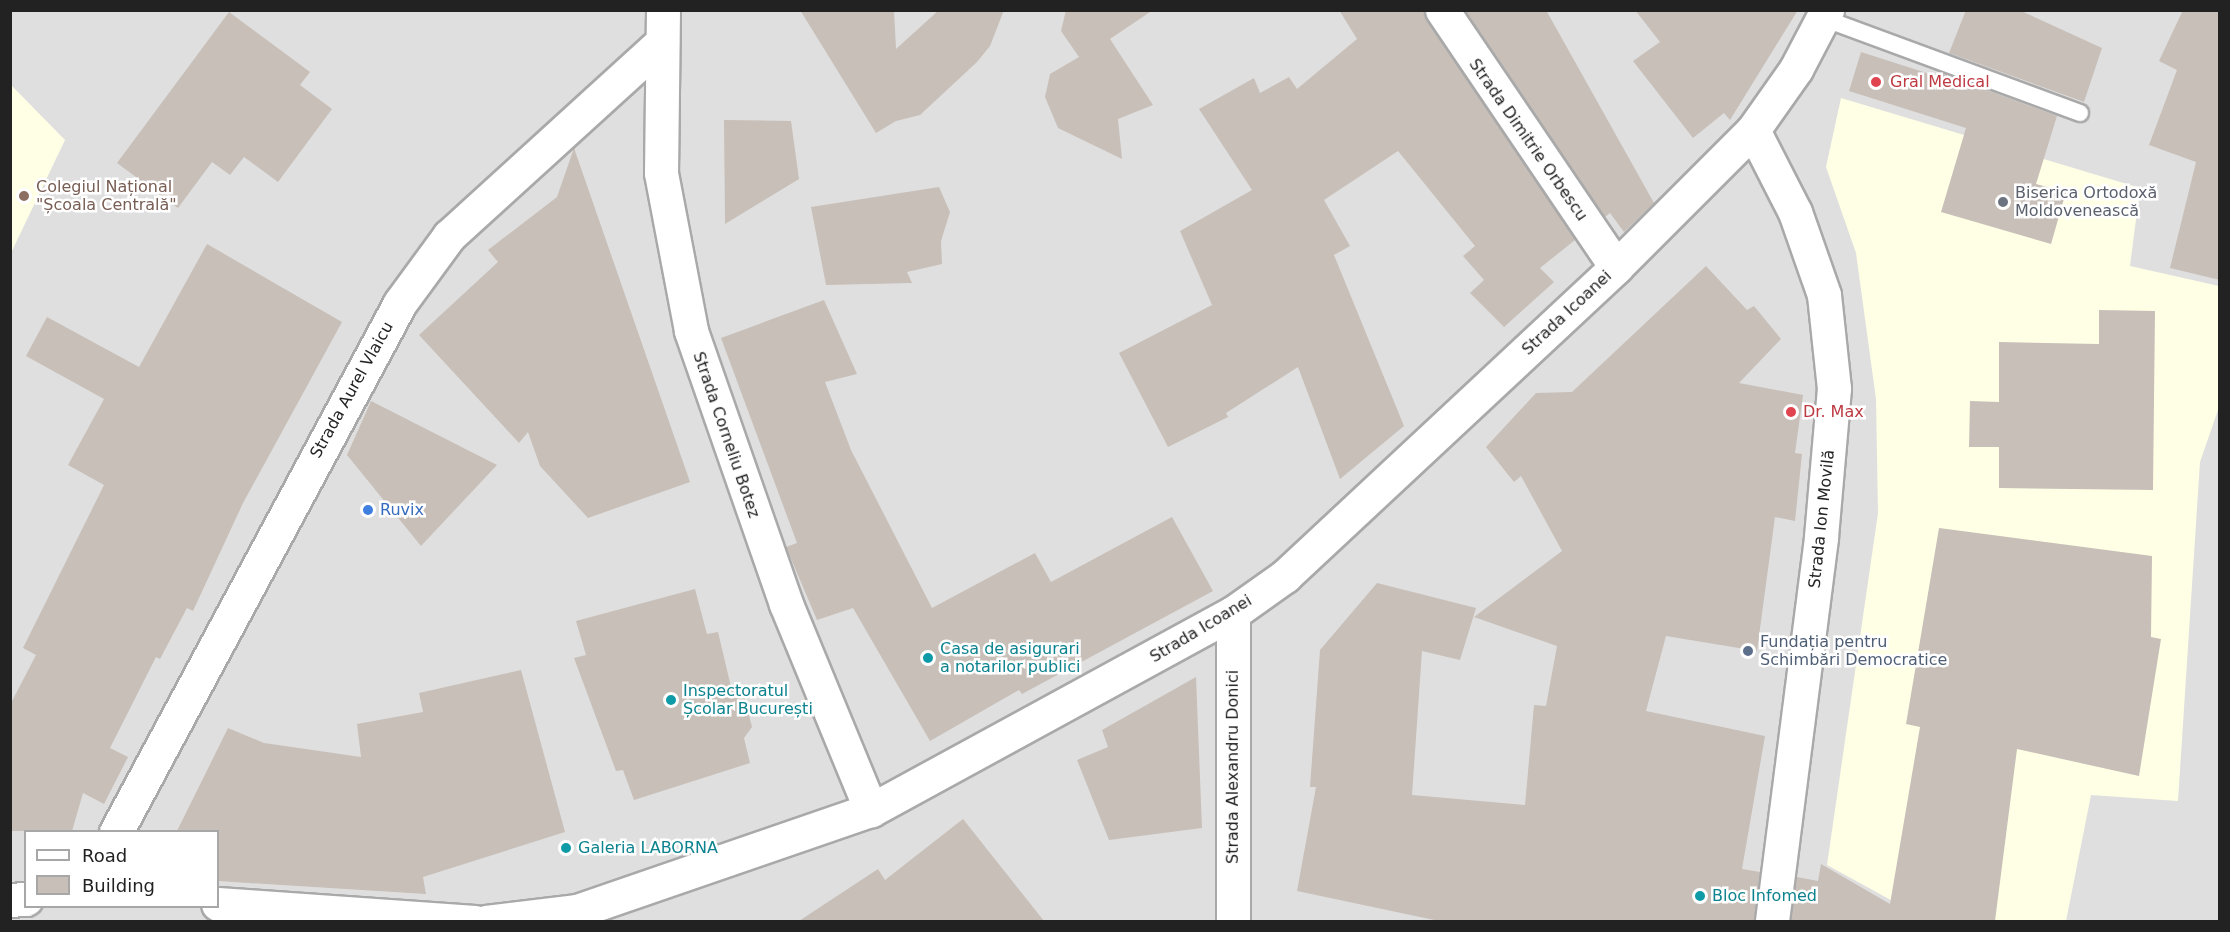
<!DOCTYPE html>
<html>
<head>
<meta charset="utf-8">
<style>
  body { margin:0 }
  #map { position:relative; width:2230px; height:932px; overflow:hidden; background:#f2efe9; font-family:"DejaVu Sans",sans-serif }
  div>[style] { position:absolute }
  .residential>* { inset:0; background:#e0dfdf }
  .education>* { inset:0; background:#ffffe5 }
  .building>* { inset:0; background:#c7bfb8 }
  .roads { filter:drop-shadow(2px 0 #a9a9a9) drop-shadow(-2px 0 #a9a9a9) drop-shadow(0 2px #a9a9a9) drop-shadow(0 -2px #a9a9a9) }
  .service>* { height:16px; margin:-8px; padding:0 8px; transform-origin:8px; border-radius:8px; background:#fff }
  .minor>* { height:33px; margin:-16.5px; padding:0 16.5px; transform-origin:16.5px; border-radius:16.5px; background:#fff }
  .dots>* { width:16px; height:16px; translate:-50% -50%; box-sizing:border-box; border:3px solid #fff; border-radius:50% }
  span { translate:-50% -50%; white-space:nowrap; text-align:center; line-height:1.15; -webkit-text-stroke:5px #fff; paint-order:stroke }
  .health-label { font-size:16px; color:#be3a42 }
  .left { translate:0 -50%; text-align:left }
  .street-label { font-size:16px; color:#222 }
  .education-label { font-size:16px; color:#785e54 }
  .worship-label { font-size:16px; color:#5b616d }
  .shop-label { font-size:16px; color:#366cbe }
  .service-label { font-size:16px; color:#4e5e75 }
  .culture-label { font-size:16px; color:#0d838f }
  .frame { position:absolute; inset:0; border:12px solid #222; pointer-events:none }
  .legend { position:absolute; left:24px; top:830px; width:195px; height:78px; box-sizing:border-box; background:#fff; border:2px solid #a7a7a7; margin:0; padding:8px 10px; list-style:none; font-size:18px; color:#222 }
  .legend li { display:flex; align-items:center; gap:12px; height:30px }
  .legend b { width:30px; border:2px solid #a7a7a7 }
</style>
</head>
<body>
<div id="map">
  <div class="residential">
    <i style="clip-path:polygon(evenodd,10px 11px,2219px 11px,2219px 921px,11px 921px,10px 11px,26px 832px,218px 832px,218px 906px,26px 906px,26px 832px)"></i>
  </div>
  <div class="education">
    <i style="clip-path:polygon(11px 85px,65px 140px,11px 253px)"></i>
    <i style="clip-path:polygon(1841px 98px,2140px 188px,2130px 266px,2219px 286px,2219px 407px,2200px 462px,2178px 801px,2091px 795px,2066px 921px,1929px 921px,1827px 865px,1878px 513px,1876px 399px,1856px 253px,1826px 167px)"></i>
  </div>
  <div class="building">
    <i style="clip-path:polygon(800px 10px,894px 10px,896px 49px,939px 10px,1004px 10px,990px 46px,977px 62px,920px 115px,896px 121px,876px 133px)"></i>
    <i style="clip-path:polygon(1066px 10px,1153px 10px,1110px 39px,1153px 105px,1118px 119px,1122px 159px,1058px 128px,1045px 97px,1050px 74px,1079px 57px,1061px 31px)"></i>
    <i style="clip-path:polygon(1339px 10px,1423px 10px,1575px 240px,1540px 268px,1554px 282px,1504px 327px,1470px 293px,1484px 280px,1463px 256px,1475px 246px,1398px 151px,1324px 200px,1350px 246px,1334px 255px,1404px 426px,1340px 479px,1298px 367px,1226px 413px,1228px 417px,1168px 447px,1119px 353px,1212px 305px,1180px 231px,1252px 190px,1199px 109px,1254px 78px,1260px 93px,1289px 77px,1297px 89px,1357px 39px)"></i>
    <i style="clip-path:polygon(1465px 10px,1546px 10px,1654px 203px,1624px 232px,1610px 213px,1605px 217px)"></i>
    <i style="clip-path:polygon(1635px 10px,1798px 10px,1730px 120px,1724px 113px,1693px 138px,1633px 61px,1660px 42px)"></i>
    <i style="clip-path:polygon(1966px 10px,2019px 10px,2102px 48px,2084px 102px,1949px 53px)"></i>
    <i style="clip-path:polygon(2183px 10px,2220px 10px,2220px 280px,2170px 268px,2196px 162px,2149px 145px,2177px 70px,2159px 61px)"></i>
    <i style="clip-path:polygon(229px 12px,310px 72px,300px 85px,332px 109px,278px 182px,244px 157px,230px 175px,212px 162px,178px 208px,117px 163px)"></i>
    <i style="clip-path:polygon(1861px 52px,1939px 77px,1941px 73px,2057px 116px,2036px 184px,2066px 192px,2051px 244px,1941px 212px,1966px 128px,1849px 91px)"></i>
    <i style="clip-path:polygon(724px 120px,791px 121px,799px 179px,725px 224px)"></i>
    <i style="clip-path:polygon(574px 148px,690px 482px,588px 518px,540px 466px,528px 432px,519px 443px,419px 335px,498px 262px,488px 250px,557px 197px)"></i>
    <i style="clip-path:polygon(939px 187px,950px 212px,941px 241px,942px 264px,907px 272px,912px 283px,826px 285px,811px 207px)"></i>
    <i style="clip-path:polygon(207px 244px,342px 322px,243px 503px,193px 611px,187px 608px,160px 659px,156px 657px,110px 748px,128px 757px,104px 804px,83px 793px,72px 831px,10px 831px,10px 705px,36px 655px,23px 648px,104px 485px,68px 465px,104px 399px,26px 356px,47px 317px,139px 367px)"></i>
    <i style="clip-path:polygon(1706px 266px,1747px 310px,1754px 306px,1781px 339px,1739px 383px,1803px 395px,1795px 453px,1802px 454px,1795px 521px,1775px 517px,1757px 651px,1666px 636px,1646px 711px,1765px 736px,1742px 869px,1760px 872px,1754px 921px,1439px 921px,1297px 891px,1316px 787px,1310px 787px,1320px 650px,1377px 583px,1476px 608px,1460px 660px,1422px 651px,1412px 795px,1525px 805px,1534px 705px,1546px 706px,1557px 646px,1474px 617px,1562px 551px,1521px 476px,1514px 482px,1486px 447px,1536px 393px,1572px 392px)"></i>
    <i style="clip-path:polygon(824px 300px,857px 374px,825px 382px,851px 450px,932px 608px,1035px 553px,1051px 582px,1172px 517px,1213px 591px,1022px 694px,1019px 690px,930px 741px,853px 608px,817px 620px,786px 547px,797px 543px,721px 338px)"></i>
    <i style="clip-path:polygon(2099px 310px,2155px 311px,2153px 490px,1999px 488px,1999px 447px,1969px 447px,1970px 401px,1999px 402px,1999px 342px,2099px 344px)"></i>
    <i style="clip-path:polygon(371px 401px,497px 465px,421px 546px,347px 455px)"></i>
    <i style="clip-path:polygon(1939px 528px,2152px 556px,2151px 637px,2161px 639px,2139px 776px,2017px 749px,1995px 921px,1791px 921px,1797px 877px,1818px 881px,1821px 864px,1890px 904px,1920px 727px,1906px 724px)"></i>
    <i style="clip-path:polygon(695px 589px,707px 634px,718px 632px,732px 691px,742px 688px,752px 727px,744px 738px,750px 763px,634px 800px,623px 770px,616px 771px,574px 658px,586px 655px,576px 621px)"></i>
    <i style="clip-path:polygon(521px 670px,565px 832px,423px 877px,426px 894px,218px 881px,218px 831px,177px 831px,228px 728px,264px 743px,361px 757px,357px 724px,423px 712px,419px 693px)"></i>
    <i style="clip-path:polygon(1196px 677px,1202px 828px,1109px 840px,1077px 760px,1108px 747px,1102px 730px)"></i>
    <i style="clip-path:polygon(963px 819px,1044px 921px,799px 921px,878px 869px,885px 880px)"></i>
  </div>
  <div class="roads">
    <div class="service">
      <i style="left:1823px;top:18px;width:274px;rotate:20.3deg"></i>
    </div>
    <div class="minor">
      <i style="left:663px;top:10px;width:163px;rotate:90.7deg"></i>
      <i style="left:661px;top:173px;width:161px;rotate:79.2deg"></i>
      <i style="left:691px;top:331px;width:289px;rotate:70.8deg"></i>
      <i style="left:786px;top:604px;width:223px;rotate:67.6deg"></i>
      <i style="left:1442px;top:10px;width:310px;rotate:55.9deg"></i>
      <i style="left:1753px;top:130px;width:92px;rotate:62.9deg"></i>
      <i style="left:1795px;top:212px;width:88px;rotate:70.7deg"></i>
      <i style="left:1824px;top:295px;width:94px;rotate:83.9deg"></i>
      <i style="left:1834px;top:388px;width:151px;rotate:95deg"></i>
      <i style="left:1821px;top:538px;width:387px;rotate:97.3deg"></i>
      <i style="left:116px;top:832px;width:600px;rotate:-61.77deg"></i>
      <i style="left:400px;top:303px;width:83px;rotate:-53.8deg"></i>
      <i style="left:449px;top:236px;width:288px;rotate:-42.3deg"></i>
      <i style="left:10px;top:900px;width:16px;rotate:-4deg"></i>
      <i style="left:218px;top:904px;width:257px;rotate:4deg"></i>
      <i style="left:486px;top:922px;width:92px;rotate:-6.9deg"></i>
      <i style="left:577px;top:911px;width:311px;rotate:-19deg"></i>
      <i style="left:871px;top:810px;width:412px;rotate:-28.6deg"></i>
      <i style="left:1233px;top:613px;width:64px;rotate:-35.4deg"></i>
      <i style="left:1285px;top:576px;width:453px;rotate:-43deg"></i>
      <i style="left:1616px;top:267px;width:194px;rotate:-45deg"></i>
      <i style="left:1753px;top:130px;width:75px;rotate:-54.8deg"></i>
      <i style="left:1796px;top:69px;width:67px;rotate:-62.3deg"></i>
      <i style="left:1233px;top:922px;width:309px;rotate:-90deg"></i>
    </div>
  </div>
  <div class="dots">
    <i style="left:1876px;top:82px;background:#e0444e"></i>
    <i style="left:24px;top:196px;background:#8d6e63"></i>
    <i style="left:2003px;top:202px;background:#6b7280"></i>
    <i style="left:1791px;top:412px;background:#e0444e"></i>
    <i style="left:368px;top:510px;background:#3f7fe0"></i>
    <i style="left:1748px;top:651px;background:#5c6f8a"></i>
    <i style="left:928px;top:658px;background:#0f9aa8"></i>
    <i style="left:671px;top:700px;background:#0f9aa8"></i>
    <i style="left:566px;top:848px;background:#0f9aa8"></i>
    <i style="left:1700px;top:896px;background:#0f9aa8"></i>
  </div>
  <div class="health-label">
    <span class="left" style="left:1890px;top:82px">Gral Medical</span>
    <span class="left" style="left:1803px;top:412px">Dr. Max</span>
  </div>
  <div class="street-label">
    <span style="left:1528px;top:140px;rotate:55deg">Strada Dimitrie Orbescu</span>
    <span style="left:1567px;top:313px;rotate:-43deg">Strada Icoanei</span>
    <span style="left:352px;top:390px;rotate:-61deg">Strada Aurel Vlaicu</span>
    <span style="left:726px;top:435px;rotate:71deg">Strada Corneliu Botez</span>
    <span style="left:1822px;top:519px;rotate:-84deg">Strada Ion Movilă</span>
    <span style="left:1201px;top:629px;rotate:-31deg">Strada Icoanei</span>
    <span style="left:1233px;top:767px;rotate:-90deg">Strada Alexandru Donici</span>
  </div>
  <div class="education-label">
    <span class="left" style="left:36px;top:196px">Colegiul Național<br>"Școala Centrală"</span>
  </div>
  <div class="worship-label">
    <span class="left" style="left:2015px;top:202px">Biserica Ortodoxă<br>Moldovenească</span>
  </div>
  <div class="shop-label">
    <span class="left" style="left:380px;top:510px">Ruvix</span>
  </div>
  <div class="service-label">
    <span class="left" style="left:1760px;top:651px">Fundația pentru<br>Schimbări Democratice</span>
  </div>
  <div class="culture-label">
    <span class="left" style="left:940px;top:658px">Casa de asigurari<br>a notarilor publici</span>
    <span class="left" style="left:683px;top:700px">Inspectoratul<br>Școlar București</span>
    <span class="left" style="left:578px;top:848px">Galeria LABORNA</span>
    <span class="left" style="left:1712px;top:896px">Bloc Infomed</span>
  </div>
  <div class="frame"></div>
  <ul class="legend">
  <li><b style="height:8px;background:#fff"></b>Road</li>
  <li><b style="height:16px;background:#c7bfb8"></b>Building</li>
  </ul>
</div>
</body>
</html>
